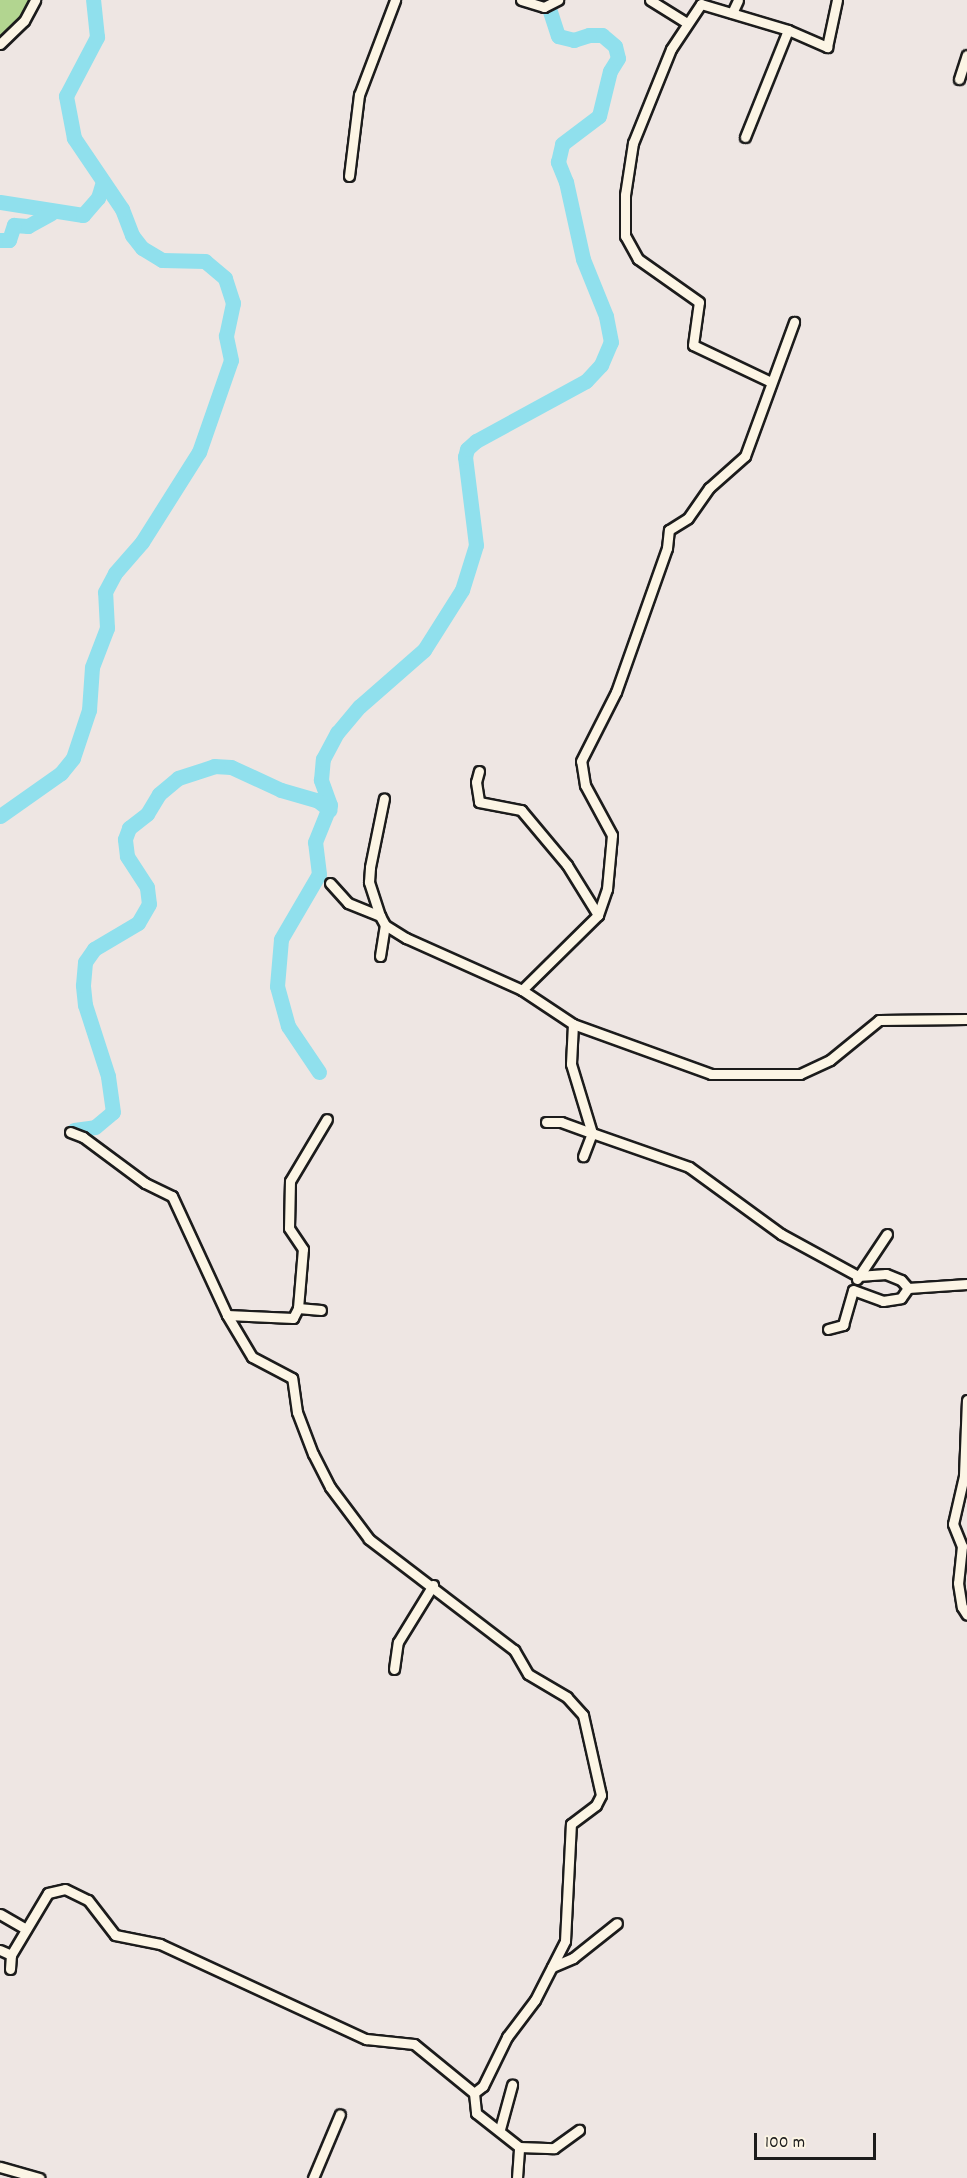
<!DOCTYPE html>
<html>
<head>
<meta charset="utf-8">
<style>
  body { margin:0 }
  #map { position:relative; width:967px; height:2178px; overflow:hidden; background:#eee6e3; font-family:Dekko,sans-serif }
  div>[style] { position:absolute }
  .green>* { inset:0; background:#b2d590 }
  .river>* { height:15px; margin:-7.5px; padding:0 7.5px; transform-origin:7.5px; border-radius:7.5px; background:#90e0ed }
  .roads { filter:drop-shadow(2px 0 #1c1c1c) drop-shadow(-2px 0 #1c1c1c) drop-shadow(0 2px #1c1c1c) drop-shadow(0 -2px #1c1c1c) }
  .minor>* { height:9px; margin:-4.5px; padding:0 4.5px; transform-origin:4.5px; border-radius:4.5px; background:#fcf5e5 }
  span { translate:-50% -50%; white-space:nowrap; text-align:center; line-height:1.15; -webkit-text-stroke:6px #fcf5e5; paint-order:stroke }
  .scale { position:absolute; left:754px; top:2133px; width:122px; height:27px; box-sizing:border-box; border:3px solid #1c1c1c; border-top:0; padding-left:8px; font-size:18px; line-height:21px; white-space:nowrap; color:#1c1c1c; -webkit-text-stroke:4px #fcf5e5; paint-order:stroke }
</style>
</head>
<body>
<div id="map">
  <div class="green">
    <i style="clip-path:polygon(0 0,33px 0,31px 8px,0 47px)"></i>
  </div>
  <div class="river">
    <i style="left:0;top:202px;width:84px;rotate:8.9deg"></i>
    <i style="left:83px;top:215px;width:23px;rotate:-49deg"></i>
    <i style="left:98px;top:198px;width:17px;rotate:-73deg"></i>
    <i style="left:0;top:240px;width:9px"></i>
    <i style="left:9px;top:240px;width:16px;rotate:-72deg"></i>
    <i style="left:14px;top:225px;width:14px;rotate:4deg"></i>
    <i style="left:28px;top:226px;width:26px;rotate:-29deg"></i>
    <i style="left:0;top:816px;width:75px;rotate:-35.2deg"></i>
    <i style="left:61px;top:773px;width:19px;rotate:-51deg"></i>
    <i style="left:73px;top:758px;width:51px;rotate:-71.6deg"></i>
    <i style="left:89px;top:710px;width:43px;rotate:-86deg"></i>
    <i style="left:92px;top:667px;width:42px;rotate:-69deg"></i>
    <i style="left:107px;top:628px;width:36px;rotate:-93deg"></i>
    <i style="left:105px;top:592px;width:21px;rotate:-62deg"></i>
    <i style="left:115px;top:573px;width:41px;rotate:-48.9deg"></i>
    <i style="left:142px;top:542px;width:107px;rotate:-57.7deg"></i>
    <i style="left:199px;top:452px;width:97px;rotate:-70.8deg"></i>
    <i style="left:231px;top:360px;width:25px;rotate:-102deg"></i>
    <i style="left:226px;top:336px;width:34px;rotate:-78deg"></i>
    <i style="left:233px;top:303px;width:26px;rotate:-108deg"></i>
    <i style="left:225px;top:278px;width:26px;rotate:-140deg"></i>
    <i style="left:205px;top:261px;width:43px;rotate:-178.7deg"></i>
    <i style="left:162px;top:260px;width:23px;rotate:-149deg"></i>
    <i style="left:142px;top:248px;width:16px;rotate:-128deg"></i>
    <i style="left:132px;top:235px;width:28px;rotate:-111deg"></i>
    <i style="left:122px;top:209px;width:86px;rotate:-124.1deg"></i>
    <i style="left:74px;top:138px;width:43px;rotate:-100.8deg"></i>
    <i style="left:66px;top:96px;width:67px;rotate:-62.3deg"></i>
    <i style="left:97px;top:37px;width:37px;rotate:-96deg"></i>
    <i style="left:319px;top:1072px;width:55px;rotate:-124deg"></i>
    <i style="left:288px;top:1026px;width:41px;rotate:-105.4deg"></i>
    <i style="left:277px;top:986px;width:47px;rotate:-85.1deg"></i>
    <i style="left:281px;top:939px;width:75px;rotate:-59.7deg"></i>
    <i style="left:319px;top:874px;width:32px;rotate:-97deg"></i>
    <i style="left:315px;top:842px;width:40px;rotate:-68deg"></i>
    <i style="left:330px;top:805px;width:27px;rotate:-110deg"></i>
    <i style="left:321px;top:780px;width:21px;rotate:-85deg"></i>
    <i style="left:323px;top:759px;width:30px;rotate:-62deg"></i>
    <i style="left:337px;top:733px;width:35px;rotate:-50deg"></i>
    <i style="left:360px;top:706px;width:85px;rotate:-41.2deg"></i>
    <i style="left:424px;top:650px;width:71px;rotate:-57.7deg"></i>
    <i style="left:462px;top:590px;width:47px;rotate:-72.7deg"></i>
    <i style="left:476px;top:545px;width:89px;rotate:-97.1deg"></i>
    <i style="left:465px;top:457px;width:8px;rotate:-76deg"></i>
    <i style="left:467px;top:449px;width:12px;rotate:-42deg"></i>
    <i style="left:476px;top:441px;width:125px;rotate:-28.6deg"></i>
    <i style="left:586px;top:381px;width:22px;rotate:-47deg"></i>
    <i style="left:601px;top:365px;width:25px;rotate:-67deg"></i>
    <i style="left:611px;top:342px;width:26px;rotate:-101deg"></i>
    <i style="left:606px;top:316px;width:61px;rotate:-112deg"></i>
    <i style="left:583px;top:259px;width:79px;rotate:-102.4deg"></i>
    <i style="left:566px;top:182px;width:22px;rotate:-112deg"></i>
    <i style="left:558px;top:162px;width:18px;rotate:-77deg"></i>
    <i style="left:562px;top:144px;width:46px;rotate:-37.1deg"></i>
    <i style="left:599px;top:116px;width:46px;rotate:-76.3deg"></i>
    <i style="left:610px;top:71px;width:15px;rotate:-58deg"></i>
    <i style="left:618px;top:58px;width:12px;rotate:-104deg"></i>
    <i style="left:615px;top:46px;width:17px;rotate:-140deg"></i>
    <i style="left:602px;top:35px;width:13px;rotate:180deg"></i>
    <i style="left:589px;top:35px;width:16px;rotate:162deg"></i>
    <i style="left:574px;top:40px;width:16px;rotate:-166deg"></i>
    <i style="left:558px;top:36px;width:38px;rotate:-108deg"></i>
    <i style="left:74px;top:1130px;width:21px;rotate:-8deg"></i>
    <i style="left:95px;top:1127px;width:23px;rotate:-40deg"></i>
    <i style="left:113px;top:1112px;width:36px;rotate:-98deg"></i>
    <i style="left:108px;top:1076px;width:75px;rotate:-107.9deg"></i>
    <i style="left:85px;top:1005px;width:20px;rotate:-96deg"></i>
    <i style="left:83px;top:985px;width:23px;rotate:-85deg"></i>
    <i style="left:85px;top:962px;width:16px;rotate:-55deg"></i>
    <i style="left:94px;top:949px;width:51px;rotate:-30.6deg"></i>
    <i style="left:138px;top:923px;width:22px;rotate:-60deg"></i>
    <i style="left:149px;top:904px;width:17px;rotate:-97deg"></i>
    <i style="left:147px;top:887px;width:37px;rotate:-123deg"></i>
    <i style="left:127px;top:856px;width:17px;rotate:-97deg"></i>
    <i style="left:125px;top:839px;width:12px;rotate:-70deg"></i>
    <i style="left:129px;top:828px;width:23px;rotate:-38deg"></i>
    <i style="left:147px;top:814px;width:23px;rotate:-59deg"></i>
    <i style="left:159px;top:794px;width:25px;rotate:-40deg"></i>
    <i style="left:178px;top:778px;width:38px;rotate:-18deg"></i>
    <i style="left:214px;top:766px;width:17px;rotate:3deg"></i>
    <i style="left:231px;top:767px;width:55px;rotate:24.7deg"></i>
    <i style="left:281px;top:790px;width:37px;rotate:16deg"></i>
    <i style="left:317px;top:800px;width:16px;rotate:38deg"></i>
  </div>
  <div class="roads">
    <div class="minor">
      <i style="left:521px;top:0;width:24px;rotate:17deg"></i>
      <i style="left:544px;top:7px;width:16px;rotate:-27deg"></i>
      <i style="left:650px;top:0;width:44px;rotate:31.9deg"></i>
      <i style="left:732px;top:13px;width:14px;rotate:-65deg"></i>
      <i style="left:0;top:44px;width:33px;rotate:-44deg"></i>
      <i style="left:24px;top:21px;width:24px;rotate:-62deg"></i>
      <i style="left:959px;top:79px;width:25px;rotate:-72deg"></i>
      <i style="left:745px;top:137px;width:115px;rotate:-68.1deg"></i>
      <i style="left:349px;top:176px;width:82px;rotate:-83deg"></i>
      <i style="left:359px;top:95px;width:102px;rotate:-69.2deg"></i>
      <i style="left:771px;top:382px;width:86px;rotate:-154.6deg"></i>
      <i style="left:693px;top:345px;width:43px;rotate:-82.1deg"></i>
      <i style="left:699px;top:302px;width:75px;rotate:-144.8deg"></i>
      <i style="left:638px;top:259px;width:26px;rotate:-119deg"></i>
      <i style="left:625px;top:236px;width:41px;rotate:-90deg"></i>
      <i style="left:625px;top:195px;width:53px;rotate:-81.3deg"></i>
      <i style="left:633px;top:143px;width:101px;rotate:-68deg"></i>
      <i style="left:671px;top:49px;width:54px;rotate:-56.3deg"></i>
      <i style="left:701px;top:4px;width:91px;rotate:16.6deg"></i>
      <i style="left:788px;top:30px;width:43px;rotate:23.6deg"></i>
      <i style="left:827px;top:47px;width:48px;rotate:-78deg"></i>
      <i style="left:479px;top:771px;width:11px;rotate:105deg"></i>
      <i style="left:476px;top:782px;width:20px;rotate:81deg"></i>
      <i style="left:479px;top:802px;width:43px;rotate:10.8deg"></i>
      <i style="left:521px;top:810px;width:72px;rotate:50.1deg"></i>
      <i style="left:567px;top:865px;width:59px;rotate:58.2deg"></i>
      <i style="left:598px;top:915px;width:107px;rotate:135.4deg"></i>
      <i style="left:330px;top:883px;width:27px;rotate:48deg"></i>
      <i style="left:348px;top:903px;width:35px;rotate:22deg"></i>
      <i style="left:380px;top:916px;width:10px;rotate:61deg"></i>
      <i style="left:385px;top:925px;width:25px;rotate:32deg"></i>
      <i style="left:406px;top:938px;width:127px;rotate:24.1deg"></i>
      <i style="left:522px;top:990px;width:61px;rotate:33.7deg"></i>
      <i style="left:573px;top:1024px;width:147px;rotate:19.9deg"></i>
      <i style="left:711px;top:1074px;width:89px"></i>
      <i style="left:800px;top:1074px;width:33px;rotate:-25deg"></i>
      <i style="left:830px;top:1060px;width:63px;rotate:-39.2deg"></i>
      <i style="left:879px;top:1020px;width:88px;rotate:-0.7deg"></i>
      <i style="left:598px;top:915px;width:28px;rotate:-71deg"></i>
      <i style="left:607px;top:889px;width:54px;rotate:-84.7deg"></i>
      <i style="left:612px;top:835px;width:57px;rotate:-118.4deg"></i>
      <i style="left:585px;top:785px;width:24px;rotate:-99deg"></i>
      <i style="left:581px;top:761px;width:77px;rotate:-63.1deg"></i>
      <i style="left:616px;top:692px;width:153px;rotate:-70.5deg"></i>
      <i style="left:667px;top:548px;width:18px;rotate:-84deg"></i>
      <i style="left:669px;top:530px;width:22px;rotate:-32deg"></i>
      <i style="left:688px;top:518px;width:37px;rotate:-55deg"></i>
      <i style="left:709px;top:488px;width:48px;rotate:-41.6deg"></i>
      <i style="left:745px;top:456px;width:143px;rotate:-69.9deg"></i>
      <i style="left:380px;top:916px;width:36px;rotate:-108deg"></i>
      <i style="left:369px;top:882px;width:15px;rotate:-86deg"></i>
      <i style="left:370px;top:867px;width:70px;rotate:-78.5deg"></i>
      <i style="left:380px;top:956px;width:31px;rotate:-81deg"></i>
      <i style="left:573px;top:1024px;width:40px;rotate:92.9deg"></i>
      <i style="left:571px;top:1064px;width:72px;rotate:73.1deg"></i>
      <i style="left:592px;top:1133px;width:103px;rotate:19.3deg"></i>
      <i style="left:689px;top:1167px;width:114px;rotate:36.1deg"></i>
      <i style="left:781px;top:1234px;width:88px;rotate:28.6deg"></i>
      <i style="left:858px;top:1276px;width:28px;rotate:-4deg"></i>
      <i style="left:886px;top:1274px;width:16px;rotate:22deg"></i>
      <i style="left:901px;top:1280px;width:11px;rotate:49deg"></i>
      <i style="left:546px;top:1122px;width:15px"></i>
      <i style="left:561px;top:1122px;width:33px;rotate:20deg"></i>
      <i style="left:592px;top:1133px;width:25px;rotate:111deg"></i>
      <i style="left:70px;top:1132px;width:14px;rotate:21deg"></i>
      <i style="left:83px;top:1137px;width:77px;rotate:36.6deg"></i>
      <i style="left:145px;top:1183px;width:30px;rotate:26deg"></i>
      <i style="left:172px;top:1196px;width:131px;rotate:65.2deg"></i>
      <i style="left:227px;top:1315px;width:66px;rotate:2.6deg"></i>
      <i style="left:293px;top:1318px;width:11px;rotate:-63deg"></i>
      <i style="left:298px;top:1308px;width:59px;rotate:-85.2deg"></i>
      <i style="left:303px;top:1249px;width:25px;rotate:-124deg"></i>
      <i style="left:289px;top:1228px;width:47px;rotate:-88.8deg"></i>
      <i style="left:290px;top:1181px;width:72px;rotate:-59.2deg"></i>
      <i style="left:857px;top:1279px;width:54px;rotate:-56.3deg"></i>
      <i style="left:298px;top:1308px;width:23px;rotate:5deg"></i>
      <i style="left:828px;top:1329px;width:16px;rotate:-15deg"></i>
      <i style="left:843px;top:1325px;width:36px;rotate:-74deg"></i>
      <i style="left:853px;top:1290px;width:32px;rotate:20deg"></i>
      <i style="left:883px;top:1301px;width:18px;rotate:-9deg"></i>
      <i style="left:901px;top:1298px;width:12px;rotate:-55deg"></i>
      <i style="left:908px;top:1288px;width:59px;rotate:-3.9deg"></i>
      <i style="left:967px;top:1400px;width:76px;rotate:92.3deg"></i>
      <i style="left:964px;top:1476px;width:49px;rotate:102.9deg"></i>
      <i style="left:953px;top:1524px;width:24px;rotate:68deg"></i>
      <i style="left:962px;top:1546px;width:37px;rotate:96deg"></i>
      <i style="left:958px;top:1583px;width:24px;rotate:81deg"></i>
      <i style="left:962px;top:1607px;width:9px;rotate:58deg"></i>
      <i style="left:394px;top:1669px;width:27px;rotate:-82deg"></i>
      <i style="left:398px;top:1642px;width:67px;rotate:-58.4deg"></i>
      <i style="left:0;top:1914px;width:30px;rotate:30deg"></i>
      <i style="left:0;top:1950px;width:12px;rotate:24deg"></i>
      <i style="left:11px;top:1955px;width:72px;rotate:-59.2deg"></i>
      <i style="left:48px;top:1893px;width:17px;rotate:-13deg"></i>
      <i style="left:65px;top:1889px;width:25px;rotate:26deg"></i>
      <i style="left:88px;top:1900px;width:44px;rotate:52.4deg"></i>
      <i style="left:115px;top:1935px;width:46px;rotate:11.3deg"></i>
      <i style="left:160px;top:1944px;width:227px;rotate:24.8deg"></i>
      <i style="left:366px;top:2039px;width:48px;rotate:5.9deg"></i>
      <i style="left:414px;top:2044px;width:77px;rotate:39.2deg"></i>
      <i style="left:474px;top:2093px;width:11px;rotate:-38deg"></i>
      <i style="left:483px;top:2086px;width:55px;rotate:-63.9deg"></i>
      <i style="left:507px;top:2037px;width:46px;rotate:-52.9deg"></i>
      <i style="left:535px;top:2000px;width:66px;rotate:-63deg"></i>
      <i style="left:565px;top:1941px;width:117px;rotate:-87.1deg"></i>
      <i style="left:571px;top:1824px;width:31px;rotate:-37deg"></i>
      <i style="left:596px;top:1805px;width:11px;rotate:-63deg"></i>
      <i style="left:601px;top:1795px;width:82px;rotate:-102.7deg"></i>
      <i style="left:583px;top:1715px;width:24px;rotate:-132deg"></i>
      <i style="left:567px;top:1697px;width:45px;rotate:-149.5deg"></i>
      <i style="left:528px;top:1674px;width:28px;rotate:-120deg"></i>
      <i style="left:514px;top:1650px;width:183px;rotate:-142.6deg"></i>
      <i style="left:369px;top:1539px;width:65px;rotate:-126.9deg"></i>
      <i style="left:330px;top:1487px;width:37px;rotate:-117deg"></i>
      <i style="left:313px;top:1454px;width:45px;rotate:-110.9deg"></i>
      <i style="left:297px;top:1412px;width:34px;rotate:-98deg"></i>
      <i style="left:292px;top:1378px;width:45px;rotate:-152.3deg"></i>
      <i style="left:252px;top:1357px;width:49px;rotate:-120.8deg"></i>
      <i style="left:552px;top:1967px;width:23px;rotate:-23deg"></i>
      <i style="left:573px;top:1958px;width:56px;rotate:-38.5deg"></i>
      <i style="left:10px;top:1969px;width:14px;rotate:-86deg"></i>
      <i style="left:474px;top:2093px;width:20px;rotate:84deg"></i>
      <i style="left:476px;top:2113px;width:55px;rotate:38.3deg"></i>
      <i style="left:500px;top:2129px;width:46px;rotate:-74.7deg"></i>
      <i style="left:0;top:2167px;width:41px;rotate:15.8deg"></i>
      <i style="left:313px;top:2178px;width:69px;rotate:-67.1deg"></i>
      <i style="left:517px;top:2178px;width:31px;rotate:-86deg"></i>
      <i style="left:519px;top:2147px;width:35px;rotate:2deg"></i>
      <i style="left:554px;top:2148px;width:31px;rotate:-36deg"></i>
    </div>
  </div>
  <div class="scale">100 m</div>
</div>
</body>
</html>
